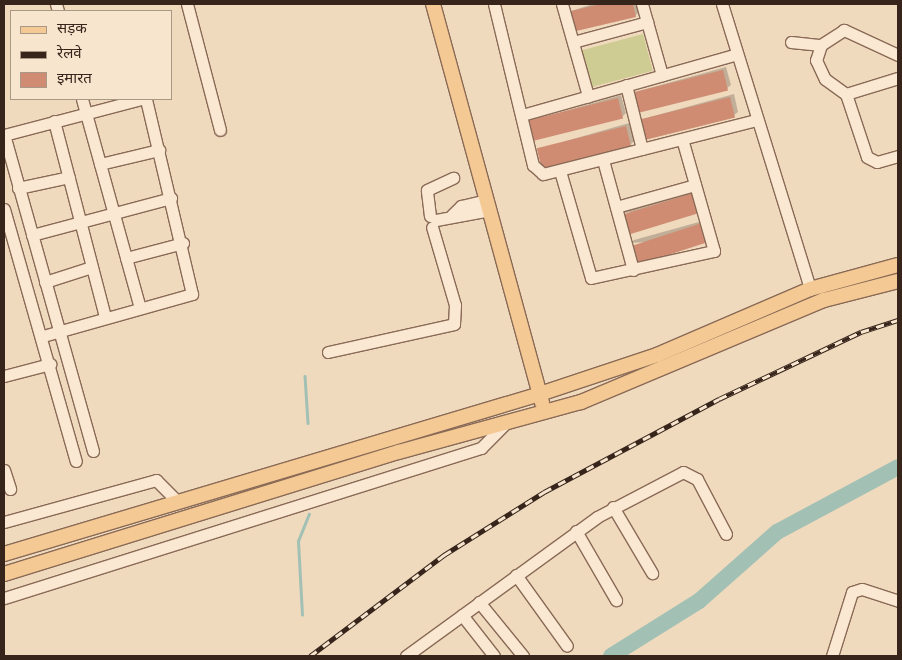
<!DOCTYPE html>
<html>
<head>
<meta charset="utf-8">
<style>
  body { margin:0 }
  #map { position:relative; width:902px; height:660px; overflow:hidden; background:#f0dabe; font-family:"Times New Roman","Noto Sans Devanagari",serif }
  div>[style] { position:absolute }
  .green>* { inset:0; background:#cecc92; transform-origin:0 0 }
  .shadow>* { inset:0; background:#0003 }
  .stream>* { height:2.5px; margin:-1.25px; padding:0 1.25px; transform-origin:1.25px; border-radius:1.25px; background:#a2c1b4 }
  .river>* { height:16px; margin:-8px; padding:0 8px; transform-origin:8px; border-radius:8px; background:#a2c1b4 }
  .building>* { inset:0; background:#d08c72; transform-origin:0 0 }
  .roads { filter:drop-shadow(1px 0 #896a56) drop-shadow(-1px 0 #896a56) drop-shadow(0 1px #896a56) drop-shadow(0 -1px #896a56) }
  .minor>* { height:11px; margin:-5.5px; padding:0 5.5px; transform-origin:5.5px; border-radius:5.5px; background:#fae8d2 }
  .major>* { height:14px; margin:-7px; padding:0 7px; transform-origin:7px; border-radius:7px; background:#f5c994 }
  .rail>* { height:4.5px; margin-top:-2.25px; transform-origin:0; background:repeating-linear-gradient(90deg,#f7e5ce 0 8px,#37251c 0 16px); box-sizing:border-box; border-block:1px solid #37251c }
  span { translate:-50% -50%; white-space:nowrap; text-align:center; line-height:1.15; -webkit-text-stroke:4px #f7e5ce; paint-order:stroke }
  .frame { position:absolute; inset:0; border:5px solid #37251c; pointer-events:none }
  .legend { position:absolute; left:10px; top:10px; width:162px; height:90px; box-sizing:border-box; background:#f7e5ce; border:1px solid #aa9887; margin:0; padding:6px 9px; list-style:none; font-size:15px; color:#37251c }
  .legend li { display:flex; align-items:center; gap:10px; height:25px }
  .legend b { width:25px; border:1px solid #aa9887 }
</style>
</head>
<body>
<div id="map">
  <div class="green">
    <i style="left:643px;top:34px;width:38px;height:64px;rotate:75deg"></i>
  </div>
  <div class="shadow">
    <i style="clip-path:polygon(593px 4px,637px 4px,639px 12px,635px 16px,568px 12px)"></i>
    <i style="clip-path:polygon(726px 67px,731px 85px,727px 88px,635px 92px)"></i>
    <i style="clip-path:polygon(734px 94px,738px 112px,734px 115px,643px 119px)"></i>
    <i style="clip-path:polygon(621px 95px,626px 113px,622px 117px,530px 121px)"></i>
    <i style="clip-path:polygon(629px 123px,634px 141px,630px 145px,538px 149px)"></i>
    <i style="clip-path:polygon(696px 190px,702px 208px,622px 213px,626px 210px)"></i>
    <i style="clip-path:polygon(706px 220px,711px 238px,631px 243px,634px 240px)"></i>
  </div>
  <div class="stream">
    <i style="left:305px;top:376px;width:47px;rotate:86.3deg"></i>
    <i style="left:302px;top:615px;width:74px;rotate:-93.1deg"></i>
    <i style="left:298px;top:541px;width:29px;rotate:-68deg"></i>
  </div>
  <div class="river">
    <i style="left:611px;top:656px;width:104px;rotate:-32deg"></i>
    <i style="left:699px;top:601px;width:104px;rotate:-41.5deg"></i>
    <i style="left:777px;top:532px;width:137px;rotate:-28.2deg"></i>
  </div>
  <div class="building">
    <i style="clip-path:polygon(601px 4px,633px 4px,636px 17px,572px 32px,567px 12px)"></i>
    <i style="left:723px;top:70px;width:21px;height:92px;rotate:76deg"></i>
    <i style="left:730px;top:97px;width:21px;height:92px;rotate:76deg"></i>
    <i style="left:618px;top:98px;width:21px;height:92px;rotate:76deg"></i>
    <i style="left:626px;top:126px;width:21px;height:92px;rotate:76deg"></i>
    <i style="left:693px;top:193px;width:21px;height:75px;rotate:73deg"></i>
    <i style="left:702px;top:223px;width:20px;height:75px;rotate:72deg"></i>
  </div>
  <div class="roads">
    <div class="minor">
      <i style="left:56px;top:4px;width:7px;rotate:74deg"></i>
      <i style="left:187px;top:4px;width:130px;rotate:75.3deg"></i>
      <i style="left:494px;top:4px;width:166px;rotate:76.4deg"></i>
      <i style="left:533px;top:165px;width:13px;rotate:42deg"></i>
      <i style="left:543px;top:174px;width:220px;rotate:-14.2deg"></i>
      <i style="left:562px;top:4px;width:96px;rotate:74.2deg"></i>
      <i style="left:642px;top:4px;width:74px;rotate:74.3deg"></i>
      <i style="left:722px;top:4px;width:298px;rotate:72.8deg"></i>
      <i style="left:573px;top:42px;width:77px;rotate:-15.1deg"></i>
      <i style="left:791px;top:42px;width:30px;rotate:6deg"></i>
      <i style="left:898px;top:55px;width:60px;rotate:-155.2deg"></i>
      <i style="left:844px;top:30px;width:27px;rotate:147deg"></i>
      <i style="left:821px;top:45px;width:16px;rotate:108deg"></i>
      <i style="left:816px;top:60px;width:21px;rotate:65deg"></i>
      <i style="left:825px;top:79px;width:26px;rotate:36deg"></i>
      <i style="left:846px;top:94px;width:54px;rotate:-17.1deg"></i>
      <i style="left:626px;top:85px;width:66px;rotate:76deg"></i>
      <i style="left:846px;top:94px;width:66px;rotate:71.6deg"></i>
      <i style="left:867px;top:157px;width:11px;rotate:27deg"></i>
      <i style="left:877px;top:162px;width:22px;rotate:-16deg"></i>
      <i style="left:82px;top:99px;width:217px;rotate:74.5deg"></i>
      <i style="left:522px;top:115px;width:223px;rotate:-15.8deg"></i>
      <i style="left:54px;top:121px;width:203px;rotate:75.4deg"></i>
      <i style="left:603px;top:160px;width:114px;rotate:74.7deg"></i>
      <i style="left:100px;top:164px;width:61px;rotate:-13.3deg"></i>
      <i style="left:560px;top:171px;width:111px;rotate:73.8deg"></i>
      <i style="left:591px;top:278px;width:126px;rotate:-12.4deg"></i>
      <i style="left:714px;top:251px;width:116px;rotate:-105.9deg"></i>
      <i style="left:18px;top:188px;width:52px;rotate:-12.2deg"></i>
      <i style="left:616px;top:207px;width:82px;rotate:-15.6deg"></i>
      <i style="left:4px;top:209px;width:262px;rotate:74.1deg"></i>
      <i style="left:452px;top:215px;width:13px;rotate:-45deg"></i>
      <i style="left:461px;top:206px;width:27px;rotate:-13deg"></i>
      <i style="left:430px;top:216px;width:26px;rotate:-97deg"></i>
      <i style="left:427px;top:190px;width:29px;rotate:-25deg"></i>
      <i style="left:436px;top:220px;width:55px;rotate:-10.5deg"></i>
      <i style="left:32px;top:235px;width:144px;rotate:-14.9deg"></i>
      <i style="left:126px;top:258px;width:59px;rotate:-14.7deg"></i>
      <i style="left:45px;top:282px;width:49px;rotate:-17.7deg"></i>
      <i style="left:43px;top:336px;width:155px;rotate:-15.7deg"></i>
      <i style="left:192px;top:294px;width:200px;rotate:-103.3deg"></i>
      <i style="left:328px;top:352px;width:129px;rotate:-12.5deg"></i>
      <i style="left:454px;top:324px;width:19px;rotate:-87deg"></i>
      <i style="left:455px;top:305px;width:81px;rotate:-106.4deg"></i>
      <i style="left:4px;top:376px;width:48px;rotate:-14.6deg"></i>
      <i style="left:93px;top:451px;width:328px;rotate:-105.7deg"></i>
      <i style="left:4px;top:135px;width:142px;rotate:-14.7deg"></i>
      <i style="left:4px;top:470px;width:20px;rotate:72deg"></i>
      <i style="left:613px;top:507px;width:77px;rotate:59.4deg"></i>
      <i style="left:4px;top:522px;width:158px;rotate:-15.4deg"></i>
      <i style="left:156px;top:480px;width:31px;rotate:45deg"></i>
      <i style="left:576px;top:531px;width:80px;rotate:59.9deg"></i>
      <i style="left:516px;top:575px;width:87px;rotate:54.3deg"></i>
      <i style="left:4px;top:598px;width:500px;rotate:-17.46deg"></i>
      <i style="left:481px;top:448px;width:34px;rotate:-45deg"></i>
      <i style="left:479px;top:602px;width:70px;rotate:50.8deg"></i>
      <i style="left:462px;top:615px;width:52px;rotate:52deg"></i>
      <i style="left:406px;top:656px;width:236px;rotate:-36deg"></i>
      <i style="left:597px;top:517px;width:97px;rotate:-27.6deg"></i>
      <i style="left:683px;top:472px;width:16px;rotate:27deg"></i>
      <i style="left:697px;top:479px;width:62px;rotate:62.2deg"></i>
      <i style="left:832px;top:656px;width:67px;rotate:-72.6deg"></i>
      <i style="left:852px;top:592px;width:10px;rotate:-17deg"></i>
      <i style="left:862px;top:589px;width:38px;rotate:18deg"></i>
    </div>
    <div class="major">
      <i style="left:433px;top:4px;width:414px;rotate:74.7deg"></i>
      <i style="left:4px;top:554px;width:559px;rotate:-16.62deg"></i>
      <i style="left:540px;top:394px;width:123px;rotate:-18.4deg"></i>
      <i style="left:657px;top:355px;width:167px;rotate:-23.3deg"></i>
      <i style="left:810px;top:289px;width:91px;rotate:-15.3deg"></i>
      <i style="left:4px;top:574px;width:413px;rotate:-17.2deg"></i>
      <i style="left:399px;top:452px;width:189px;rotate:-15.4deg"></i>
      <i style="left:581px;top:402px;width:264px;rotate:-22.8deg"></i>
      <i style="left:824px;top:300px;width:76px;rotate:-14.4deg"></i>
    </div>
  </div>
  <div class="rail">
    <i style="left:310px;top:656px;width:168px;rotate:-37deg"></i>
    <i style="left:444px;top:555px;width:118px;rotate:-32.2deg"></i>
    <i style="left:544px;top:492px;width:198px;rotate:-28deg"></i>
    <i style="left:719px;top:399px;width:157px;rotate:-25.3deg"></i>
    <i style="left:861px;top:332px;width:39px;rotate:-18deg"></i>
  </div>
  <div class="frame"></div>
  <ul class="legend">
  <li><b style="height:6px;background:#f5c994"></b>सड़क</li>
  <li><b style="height:6px;background:#37251c"></b>रेलवे</li>
  <li><b style="height:14px;background:#d08c72"></b>इमारत</li>
  </ul>
</div>
</body>
</html>
